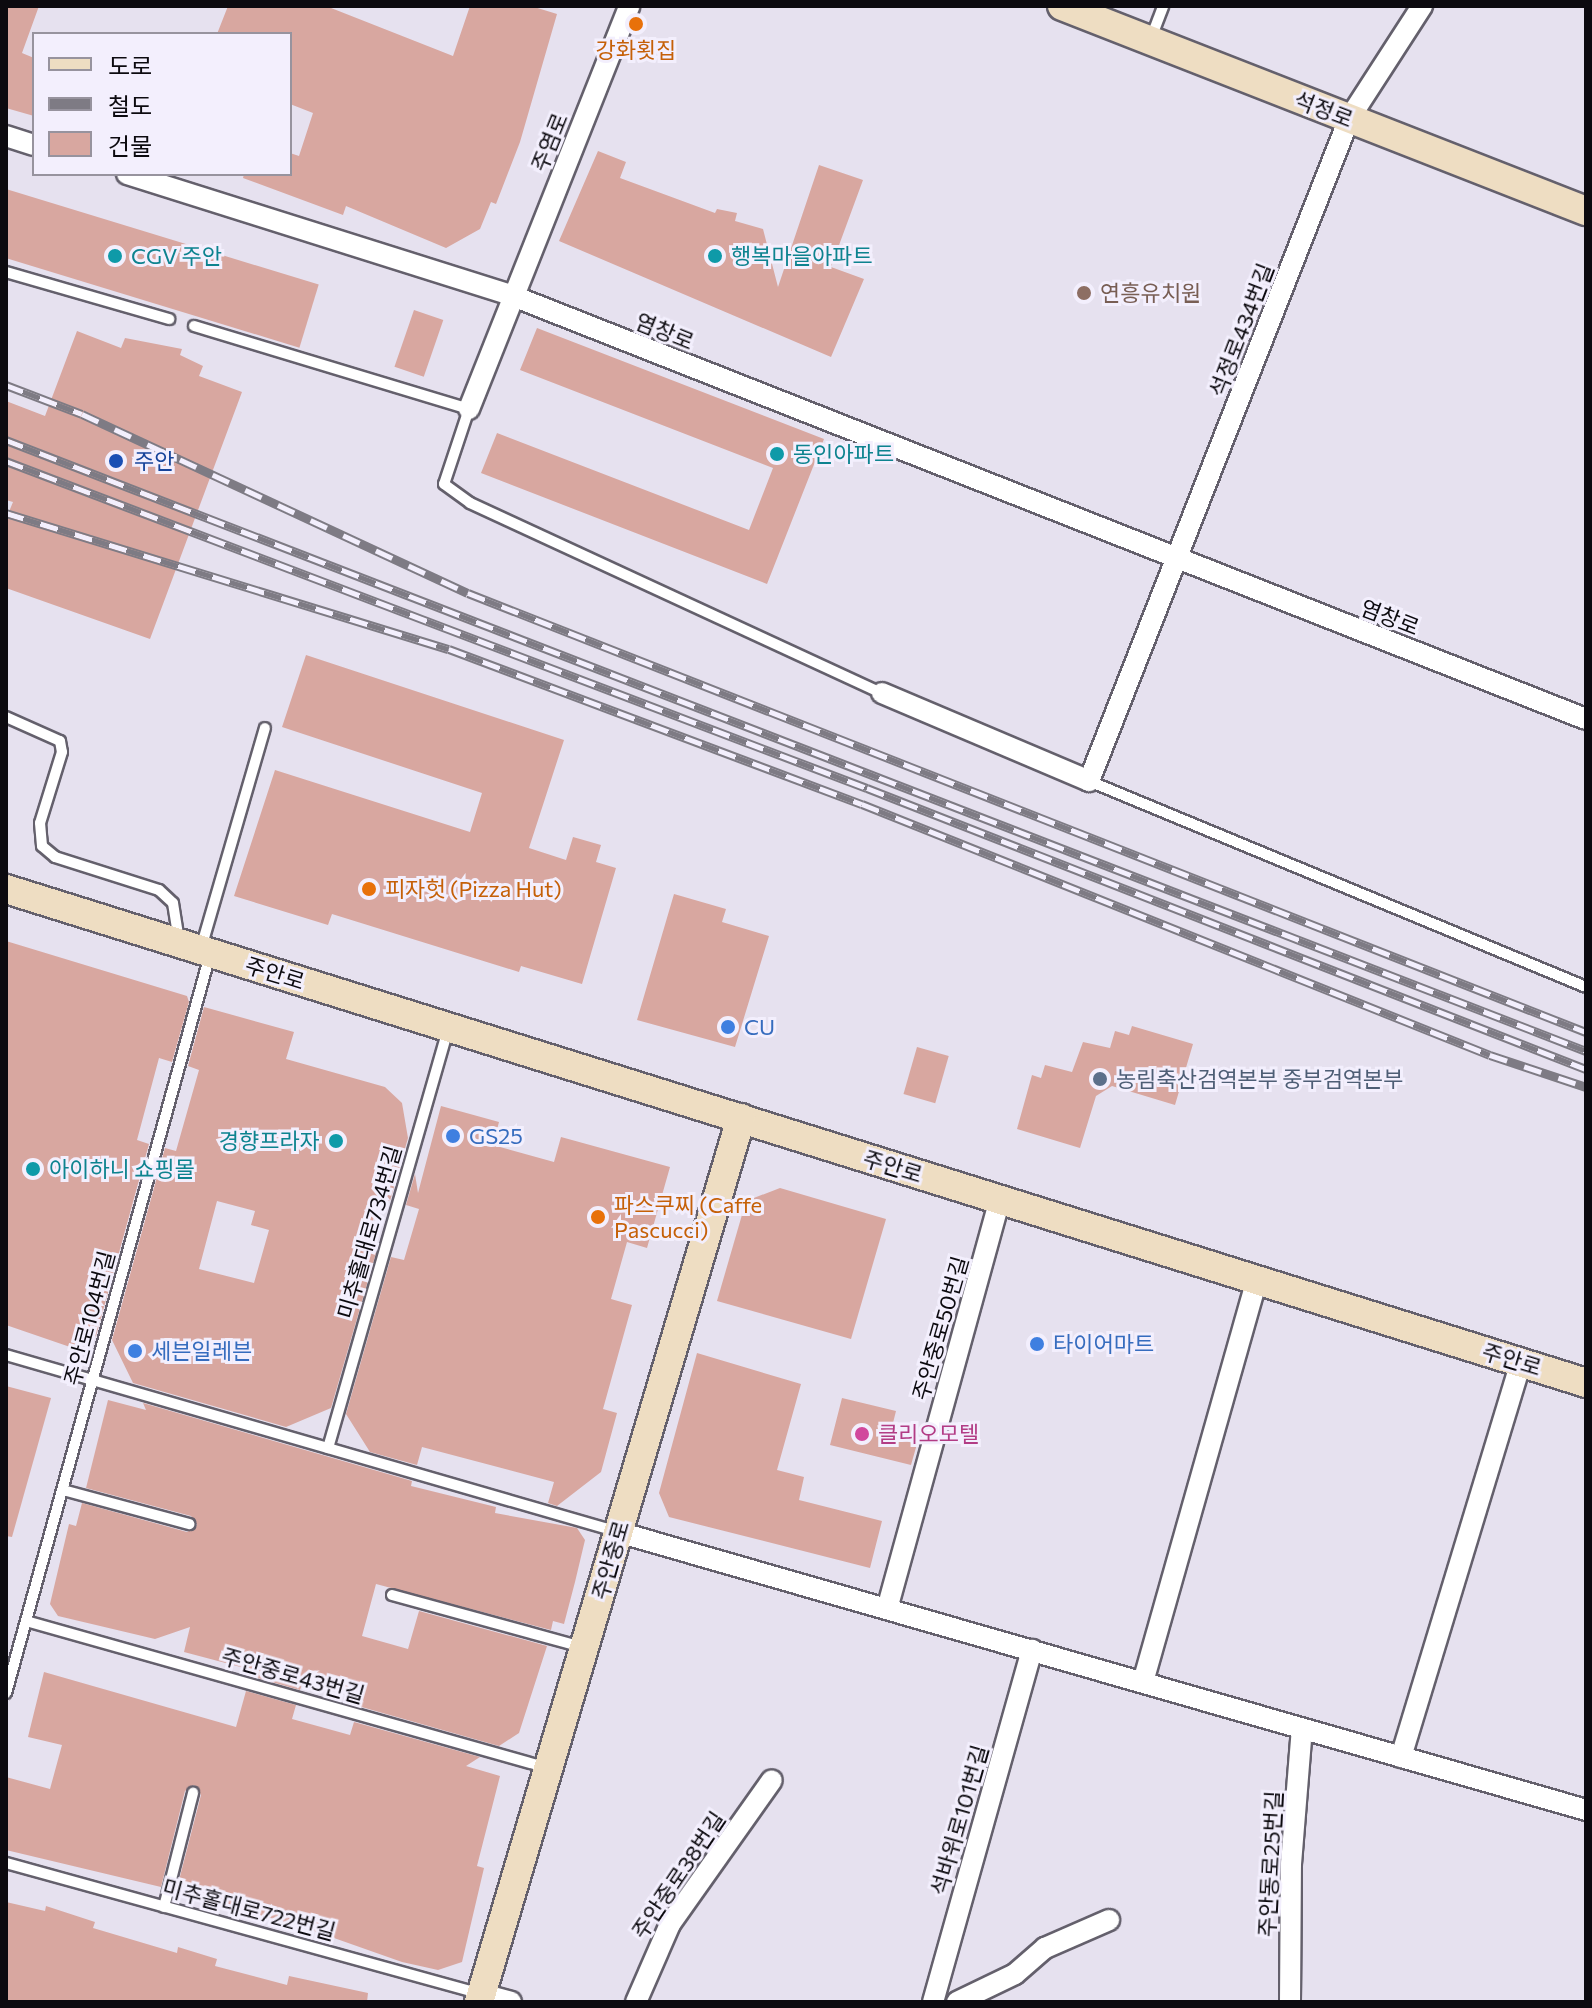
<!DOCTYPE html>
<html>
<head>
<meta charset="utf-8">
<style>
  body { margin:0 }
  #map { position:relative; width:1592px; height:2008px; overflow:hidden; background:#e6e1ef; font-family:Commissioner,"Noto Sans KR",sans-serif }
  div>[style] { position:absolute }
  .building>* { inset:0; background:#d8a7a0; transform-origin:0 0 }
  .roads { filter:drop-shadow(2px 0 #64606c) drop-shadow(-2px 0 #64606c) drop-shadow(0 2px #64606c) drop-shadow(0 -2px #64606c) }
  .lane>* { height:10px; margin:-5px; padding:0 5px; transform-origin:5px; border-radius:5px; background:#fff }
  .street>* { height:20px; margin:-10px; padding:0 10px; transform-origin:10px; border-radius:10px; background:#fff }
  .secondary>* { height:28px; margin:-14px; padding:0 14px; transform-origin:14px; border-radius:14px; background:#eeddc2 }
  .rail>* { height:9px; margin-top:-4.5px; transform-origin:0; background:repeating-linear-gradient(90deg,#f3effd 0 18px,#7e7b84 0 36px); box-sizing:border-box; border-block:2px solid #7e7b84 }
  .dots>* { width:22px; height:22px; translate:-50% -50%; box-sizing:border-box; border:4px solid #f3effd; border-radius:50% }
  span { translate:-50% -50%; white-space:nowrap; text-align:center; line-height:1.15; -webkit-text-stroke:6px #f3effd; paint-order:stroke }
  .food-label { font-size:22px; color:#c56008 }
  .left { translate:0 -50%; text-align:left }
  .street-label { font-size:22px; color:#0c0a0f }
  .culture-label { font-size:22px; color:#0d838f }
  .right { translate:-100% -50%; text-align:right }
  .education-label { font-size:22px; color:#785e54 }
  .transit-label { font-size:22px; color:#164399 }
  .shop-label { font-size:22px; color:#366cbe }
  .service-label { font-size:22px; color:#4e5e75 }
  .hotel-label { font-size:22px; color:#b23c85 }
  .frame { position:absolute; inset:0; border:8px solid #0c0a0f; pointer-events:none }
  .legend { position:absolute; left:32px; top:32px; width:260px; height:144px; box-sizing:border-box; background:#f3effd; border:2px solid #97939e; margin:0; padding:10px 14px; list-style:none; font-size:24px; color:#0c0a0f }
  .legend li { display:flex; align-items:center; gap:16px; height:40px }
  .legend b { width:40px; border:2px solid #97939e }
</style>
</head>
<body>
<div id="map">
  <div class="building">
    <i style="clip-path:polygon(6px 6px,39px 6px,22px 53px,34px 58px,34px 116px,6px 108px)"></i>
    <i style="clip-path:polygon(228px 6px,326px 6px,453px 56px,470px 6px,531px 6px,557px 14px,520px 142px,496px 204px,491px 202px,480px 229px,446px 248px,346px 206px,343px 215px,243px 178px,244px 174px,290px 174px,290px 153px,299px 156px,313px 113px,290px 104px,290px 34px,217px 34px)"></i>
    <i style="clip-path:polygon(598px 151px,626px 162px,620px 178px,715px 213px,717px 209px,737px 213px,735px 221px,763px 229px,778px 287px,819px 165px,863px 180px,831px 267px,864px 279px,831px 357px,559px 241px)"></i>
    <i style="left:6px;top:189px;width:327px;height:66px;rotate:17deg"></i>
    <i style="left:414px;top:310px;width:31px;height:60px;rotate:19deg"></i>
    <i style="clip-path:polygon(537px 328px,824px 439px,767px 584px,481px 473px,497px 433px,749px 530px,773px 468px,520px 370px)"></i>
    <i style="clip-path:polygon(77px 331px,121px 348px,125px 338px,182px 349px,180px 355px,203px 366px,199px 376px,242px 392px,150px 639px,6px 588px,6px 519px,13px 502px,6px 500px,6px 401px,45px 416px)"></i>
    <i style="clip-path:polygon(306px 655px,564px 740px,529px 848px,566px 860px,573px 837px,601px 845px,596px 862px,616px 868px,582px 984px,521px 966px,519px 972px,332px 914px,328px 925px,234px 896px,275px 770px,470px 832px,482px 793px,282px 727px)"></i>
    <i style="clip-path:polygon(674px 894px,726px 909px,722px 922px,769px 936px,735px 1047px,637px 1020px)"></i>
    <i style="clip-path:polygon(6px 941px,187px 996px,189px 1002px,172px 1062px,159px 1058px,137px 1140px,149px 1144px,96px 1336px,73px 1348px,6px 1325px)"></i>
    <i style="clip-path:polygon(evenodd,204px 1007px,294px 1032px,286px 1059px,385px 1087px,402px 1103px,408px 1138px,390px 1201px,379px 1198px,365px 1250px,376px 1253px,331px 1408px,286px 1427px,133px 1383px,112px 1340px,165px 1148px,176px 1151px,199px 1070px,188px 1066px,204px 1007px,217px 1201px,255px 1211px,251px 1225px,269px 1230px,254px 1283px,199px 1269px,217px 1201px)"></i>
    <i style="clip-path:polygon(1132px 1026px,1193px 1044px,1175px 1105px,1112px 1086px,1096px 1096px,1080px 1148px,1017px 1129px,1032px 1075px,1041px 1078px,1045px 1065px,1072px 1072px,1083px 1042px,1110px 1048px,1115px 1031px,1129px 1035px)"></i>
    <i style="left:917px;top:1047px;width:33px;height:49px;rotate:16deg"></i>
    <i style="clip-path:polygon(441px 1106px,499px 1122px,493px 1145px,554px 1162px,561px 1137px,670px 1167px,647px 1248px,627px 1242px,611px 1299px,632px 1305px,603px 1409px,617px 1413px,601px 1472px,557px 1506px,548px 1503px,554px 1482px,422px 1447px,417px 1465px,370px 1452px,346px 1414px,391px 1257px,404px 1260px,419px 1209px,406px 1205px,415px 1174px,418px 1193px)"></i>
    <i style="clip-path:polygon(780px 1188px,886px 1219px,851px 1339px,717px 1301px,746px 1201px)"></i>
    <i style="clip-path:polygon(697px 1353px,801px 1384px,777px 1470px,804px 1477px,799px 1500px,882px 1521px,870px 1568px,669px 1517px,659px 1493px)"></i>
    <i style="clip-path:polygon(6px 1386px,51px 1398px,12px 1537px,6px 1536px)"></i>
    <i style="clip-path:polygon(842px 1398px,896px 1411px,892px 1427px,905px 1430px,902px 1440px,917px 1444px,911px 1465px,830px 1445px)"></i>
    <i style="clip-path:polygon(108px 1400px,146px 1410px,143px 1403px,412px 1481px,411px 1486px,496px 1507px,495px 1513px,577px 1528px,585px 1540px,575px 1582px,564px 1624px,553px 1621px,551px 1630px,376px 1584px,362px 1636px,408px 1649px,419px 1611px,547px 1646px,519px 1733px,499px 1746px,358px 1706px,360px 1697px,303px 1681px,300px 1690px,250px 1676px,252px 1670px,184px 1652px,190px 1627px,155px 1639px,58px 1616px,50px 1604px,69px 1524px,76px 1526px,82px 1503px,187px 1532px,197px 1525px,191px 1516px,86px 1488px)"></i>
    <i style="clip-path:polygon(44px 1672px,236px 1727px,246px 1691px,296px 1705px,292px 1719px,350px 1735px,354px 1722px,480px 1757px,466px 1766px,500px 1776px,477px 1866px,484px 1868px,462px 1962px,438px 1970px,402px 1962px,300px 1926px,176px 1892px,201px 1795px,194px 1785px,185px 1791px,161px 1887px,6px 1850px,6px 1777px,50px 1789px,62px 1745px,28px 1737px)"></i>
    <i style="clip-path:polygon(6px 1902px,45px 1911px,46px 1906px,95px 1922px,93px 1928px,177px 1953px,178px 1947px,217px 1959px,215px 1966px,287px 1985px,289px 1976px,368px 1993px,367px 2002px,6px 2002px)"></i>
  </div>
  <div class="roads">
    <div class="lane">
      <i style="left:1151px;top:38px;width:34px;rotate:-69deg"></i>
      <i style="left:6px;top:272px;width:170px;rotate:16.1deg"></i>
      <i style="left:194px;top:326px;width:287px;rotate:16.8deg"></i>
      <i style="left:469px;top:409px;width:79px;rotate:108.4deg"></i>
      <i style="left:444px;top:484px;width:32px;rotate:36deg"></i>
      <i style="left:470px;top:503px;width:454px;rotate:24.8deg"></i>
      <i style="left:6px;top:717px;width:59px;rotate:24deg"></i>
      <i style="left:60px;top:741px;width:11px;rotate:80deg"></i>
      <i style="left:62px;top:752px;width:74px;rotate:107.2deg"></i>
      <i style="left:40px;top:823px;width:23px;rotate:85deg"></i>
      <i style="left:42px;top:846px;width:17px;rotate:40deg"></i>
      <i style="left:55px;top:857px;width:109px;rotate:17.6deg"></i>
      <i style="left:159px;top:890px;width:19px;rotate:43deg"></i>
      <i style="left:173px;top:903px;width:38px;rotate:81deg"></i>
      <i style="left:1089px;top:781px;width:538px;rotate:22.51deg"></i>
      <i style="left:201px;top:948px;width:229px;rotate:-73.8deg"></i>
      <i style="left:6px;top:1355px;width:634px;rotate:16.12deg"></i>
      <i style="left:328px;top:1448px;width:436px;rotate:-74deg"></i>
      <i style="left:63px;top:1490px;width:131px;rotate:15.1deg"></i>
      <i style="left:392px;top:1595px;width:197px;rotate:15.3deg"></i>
      <i style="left:26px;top:1621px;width:542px;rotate:15.73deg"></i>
      <i style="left:6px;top:1693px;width:766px;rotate:-74.55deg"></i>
      <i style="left:6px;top:1863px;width:490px;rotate:15.4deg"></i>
      <i style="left:164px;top:1907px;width:118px;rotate:-75.7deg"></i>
    </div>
    <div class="street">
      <i style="left:6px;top:136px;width:29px;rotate:18deg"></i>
      <i style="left:127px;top:174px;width:405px;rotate:17.5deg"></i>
      <i style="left:513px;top:296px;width:1153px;rotate:21.52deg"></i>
      <i style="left:469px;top:409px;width:434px;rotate:-68.3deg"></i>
      <i style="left:882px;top:693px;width:225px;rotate:23deg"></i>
      <i style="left:1089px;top:781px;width:711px;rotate:-68.56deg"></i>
      <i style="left:1349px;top:119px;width:135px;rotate:-57.1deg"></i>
      <i style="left:618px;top:1532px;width:1007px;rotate:16.02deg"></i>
      <i style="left:887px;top:1609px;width:424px;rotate:-74.6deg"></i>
      <i style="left:1143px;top:1682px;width:418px;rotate:-74.2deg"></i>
      <i style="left:1401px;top:1757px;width:413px;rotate:-73.1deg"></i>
      <i style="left:482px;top:1994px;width:30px;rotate:15deg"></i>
      <i style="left:636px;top:2002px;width:85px;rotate:-66.4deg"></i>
      <i style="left:670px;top:1924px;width:176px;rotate:-54.7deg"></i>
      <i style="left:933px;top:2002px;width:366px;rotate:-74.3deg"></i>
      <i style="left:957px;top:2002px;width:64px;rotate:-25.8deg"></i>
      <i style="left:1015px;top:1974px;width:40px;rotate:-41deg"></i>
      <i style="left:1045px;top:1948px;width:70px;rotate:-23.6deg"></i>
      <i style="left:1290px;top:2002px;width:138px;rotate:-89.6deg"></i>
      <i style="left:1291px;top:1864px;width:136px;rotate:-85.4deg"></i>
    </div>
    <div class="secondary">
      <i style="left:1062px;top:6px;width:563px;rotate:21.37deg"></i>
      <i style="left:6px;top:889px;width:1655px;rotate:17.36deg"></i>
      <i style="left:479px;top:2002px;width:922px;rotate:-73.49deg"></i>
    </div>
  </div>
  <div class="rail">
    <i style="left:6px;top:385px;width:81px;rotate:20.9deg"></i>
    <i style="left:82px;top:414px;width:425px;rotate:24.9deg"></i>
    <i style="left:468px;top:593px;width:1201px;rotate:21.44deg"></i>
    <i style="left:6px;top:440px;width:1694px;rotate:21.14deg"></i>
    <i style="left:6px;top:461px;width:921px;rotate:20.8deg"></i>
    <i style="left:867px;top:788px;width:772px;rotate:21.35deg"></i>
    <i style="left:6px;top:513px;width:463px;rotate:17.1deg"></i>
    <i style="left:449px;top:649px;width:441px;rotate:20.6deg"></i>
    <i style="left:862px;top:804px;width:676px;rotate:21.79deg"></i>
    <i style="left:1490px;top:1055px;width:101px;rotate:18.4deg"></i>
  </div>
  <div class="dots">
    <i style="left:636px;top:24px;background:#e8710a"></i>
    <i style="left:115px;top:256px;background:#0f9aa8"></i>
    <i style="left:715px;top:256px;background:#0f9aa8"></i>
    <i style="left:1084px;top:293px;background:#8d6e63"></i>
    <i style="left:777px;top:454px;background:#0f9aa8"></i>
    <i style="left:116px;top:461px;background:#1a4fb4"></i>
    <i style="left:369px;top:889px;background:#e8710a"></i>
    <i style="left:728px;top:1027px;background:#3f7fe0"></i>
    <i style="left:1100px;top:1079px;background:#5c6f8a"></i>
    <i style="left:453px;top:1136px;background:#3f7fe0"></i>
    <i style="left:336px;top:1141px;background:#0f9aa8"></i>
    <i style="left:33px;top:1169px;background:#0f9aa8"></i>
    <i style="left:598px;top:1217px;background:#e8710a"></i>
    <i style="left:1037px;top:1344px;background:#3f7fe0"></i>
    <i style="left:135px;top:1351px;background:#3f7fe0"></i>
    <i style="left:862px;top:1434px;background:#d1479c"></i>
  </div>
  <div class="food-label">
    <span style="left:636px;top:50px">강화횟집</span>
    <span class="left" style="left:385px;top:889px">피자헛 (Pizza Hut)</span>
    <span class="left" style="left:614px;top:1217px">파스쿠찌 (Caffe<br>Pascucci)</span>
  </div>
  <div class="street-label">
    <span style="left:1324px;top:109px;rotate:21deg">석정로</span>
    <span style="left:549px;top:142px;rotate:-68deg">주염로</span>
    <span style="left:1241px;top:330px;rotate:-69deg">석정로434번길</span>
    <span style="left:665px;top:331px;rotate:22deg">염창로</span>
    <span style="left:1390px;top:617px;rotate:21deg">염창로</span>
    <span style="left:275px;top:973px;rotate:17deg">주안로</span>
    <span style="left:893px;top:1166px;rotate:17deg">주안로</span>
    <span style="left:369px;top:1232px;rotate:-74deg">미추홀대로734번길</span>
    <span style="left:89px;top:1318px;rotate:-75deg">주안로104번길</span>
    <span style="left:940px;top:1328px;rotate:-74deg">주안중로50번길</span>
    <span style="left:1512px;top:1359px;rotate:17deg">주안로</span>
    <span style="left:610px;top:1560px;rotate:-74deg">주안중로</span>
    <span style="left:293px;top:1675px;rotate:16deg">주안중로43번길</span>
    <span style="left:959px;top:1820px;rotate:-74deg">석바위로101번길</span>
    <span style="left:1270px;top:1864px;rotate:-87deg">주안동로25번길</span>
    <span style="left:678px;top:1875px;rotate:-56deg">주안중로38번길</span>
    <span style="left:249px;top:1909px;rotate:15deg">미추홀대로722번길</span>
  </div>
  <div class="culture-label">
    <span class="left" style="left:131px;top:256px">CGV 주안</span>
    <span class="left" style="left:731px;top:256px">행복마을아파트</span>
    <span class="left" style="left:793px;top:454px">동인아파트</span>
    <span class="right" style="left:320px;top:1141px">경향프라자</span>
    <span class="left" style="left:49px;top:1169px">아이하니 쇼핑몰</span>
  </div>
  <div class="education-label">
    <span class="left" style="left:1100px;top:293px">연흥유치원</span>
  </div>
  <div class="transit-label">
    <span class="left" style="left:134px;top:461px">주안</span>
  </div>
  <div class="shop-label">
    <span class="left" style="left:744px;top:1027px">CU</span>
    <span class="left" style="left:469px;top:1136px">GS25</span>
    <span class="left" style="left:1053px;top:1344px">타이어마트</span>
    <span class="left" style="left:151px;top:1351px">세븐일레븐</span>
  </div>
  <div class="service-label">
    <span class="left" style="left:1116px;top:1079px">농림축산검역본부 중부검역본부</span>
  </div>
  <div class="hotel-label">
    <span class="left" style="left:878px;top:1434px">클리오모텔</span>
  </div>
  <div class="frame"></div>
  <ul class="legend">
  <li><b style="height:10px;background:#eeddc2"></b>도로</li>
  <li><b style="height:10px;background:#7e7b84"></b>철도</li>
  <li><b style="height:22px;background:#d8a7a0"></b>건물</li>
  </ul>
</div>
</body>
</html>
